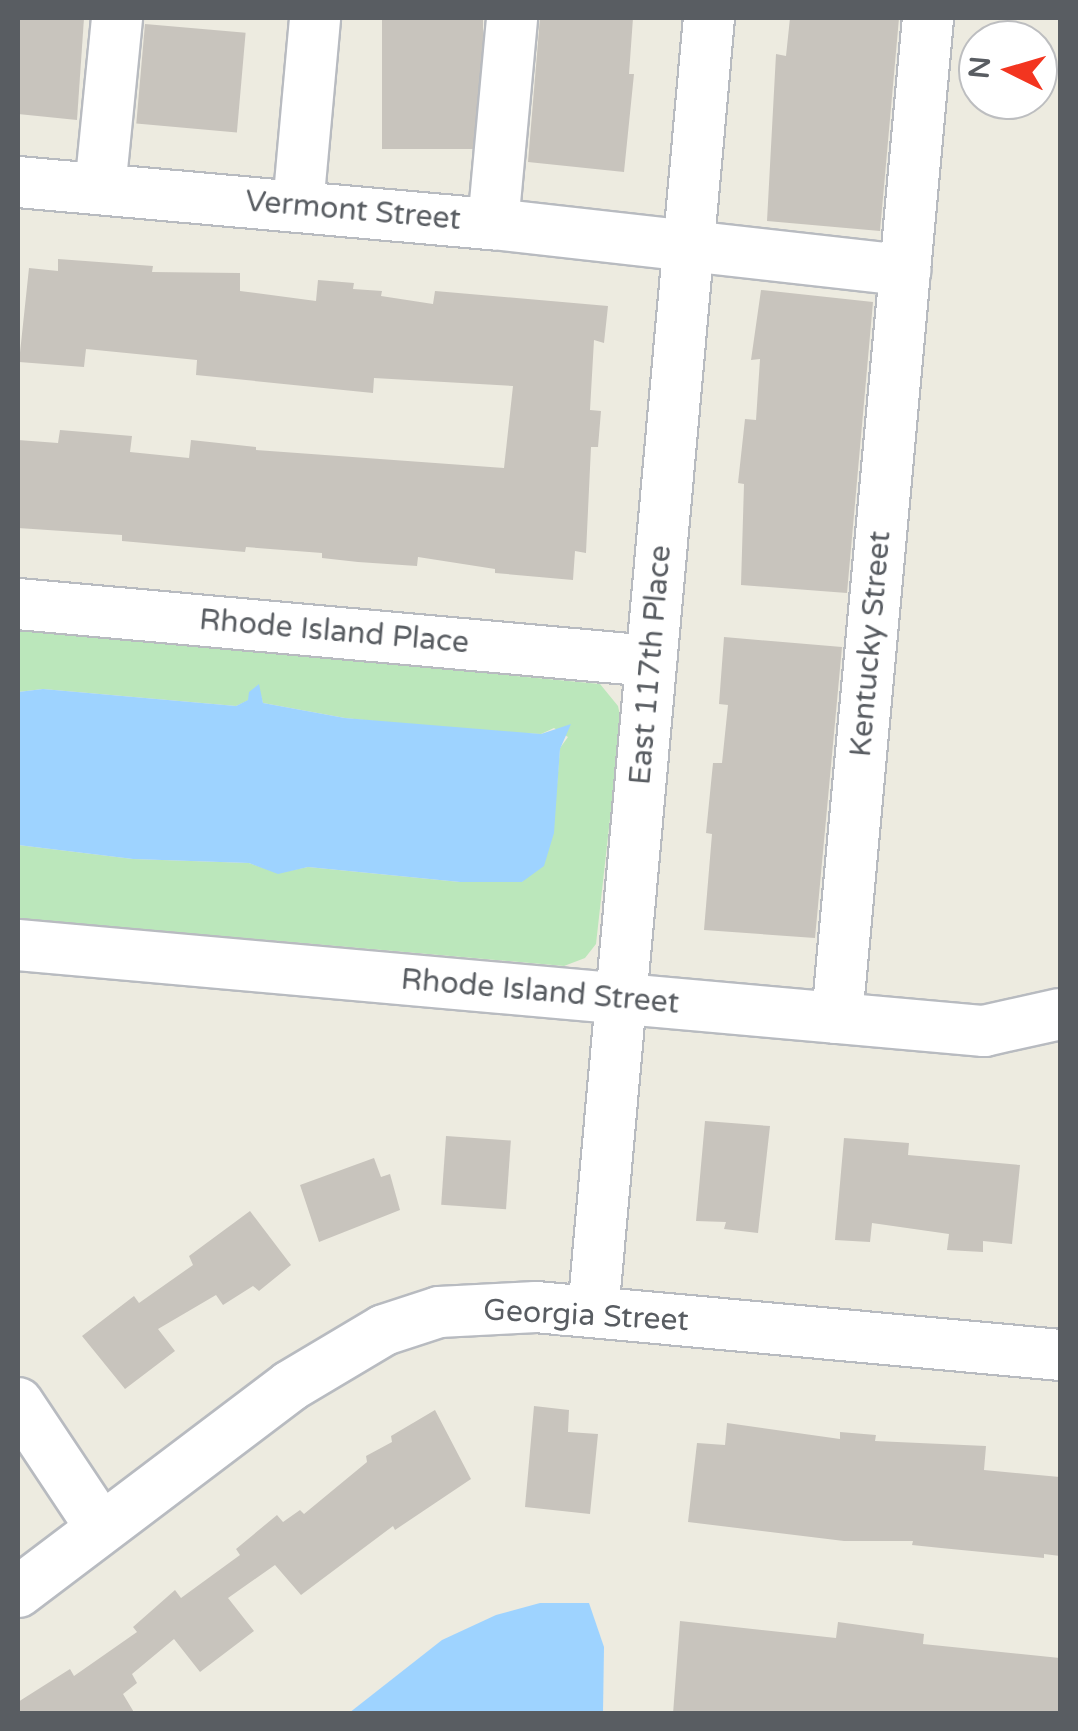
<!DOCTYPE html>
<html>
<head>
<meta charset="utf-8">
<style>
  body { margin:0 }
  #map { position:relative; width:1078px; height:1731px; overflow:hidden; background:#edebe0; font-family:"Varela Round",sans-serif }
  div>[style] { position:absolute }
  .green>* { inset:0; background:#bbe7bb }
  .water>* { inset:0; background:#9ed3ff }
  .building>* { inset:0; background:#c8c4bd; transform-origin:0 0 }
  .roads { filter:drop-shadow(2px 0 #b8bbc0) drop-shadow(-2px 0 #b8bbc0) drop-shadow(0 2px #b8bbc0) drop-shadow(0 -2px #b8bbc0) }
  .minor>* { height:50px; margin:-25px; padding:0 25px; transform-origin:25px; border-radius:25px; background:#fff }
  span { translate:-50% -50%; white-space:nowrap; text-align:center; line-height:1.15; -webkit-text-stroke:8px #fff; paint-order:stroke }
  .street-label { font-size:30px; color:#595d62 }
  .frame { position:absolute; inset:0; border:20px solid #595d62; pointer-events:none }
  .north { position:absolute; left:958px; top:20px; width:100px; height:100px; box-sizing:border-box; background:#fff; border:2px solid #bdbec0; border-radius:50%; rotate:275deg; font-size:28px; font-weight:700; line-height:40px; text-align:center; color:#595d62 }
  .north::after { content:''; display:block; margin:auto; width:35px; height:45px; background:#f33520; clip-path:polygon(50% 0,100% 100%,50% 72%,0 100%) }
</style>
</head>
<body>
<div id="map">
  <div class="green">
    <i style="clip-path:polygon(18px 628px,600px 684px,618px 706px,621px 720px,596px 944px,585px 958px,564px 966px,18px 918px,18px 845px,133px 859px,249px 863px,278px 873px,308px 867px,460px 882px,522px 882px,557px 785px,560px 748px,568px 737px,554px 728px,541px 734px,449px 729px,345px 718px,263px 703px,258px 685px,249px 700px,236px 706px,43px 689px,18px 692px)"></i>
  </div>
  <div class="water">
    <i style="clip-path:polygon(259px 684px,263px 703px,345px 718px,541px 734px,571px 724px,560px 749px,554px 833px,544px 866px,522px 882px,460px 882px,308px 867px,278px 874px,249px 863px,133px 859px,18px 845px,18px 692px,43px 689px,236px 706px,248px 700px,249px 692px)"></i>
    <i style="clip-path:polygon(540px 1603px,589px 1603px,604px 1647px,603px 1713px,349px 1713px,442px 1640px,496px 1615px)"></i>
  </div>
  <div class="building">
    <i style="clip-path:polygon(18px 18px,84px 18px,77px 120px,18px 114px)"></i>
    <i style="left:382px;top:18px;width:101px;height:131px"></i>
    <i style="clip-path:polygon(540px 18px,633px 18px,629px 74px,634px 74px,624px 172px,528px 162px)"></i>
    <i style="clip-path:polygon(790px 18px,899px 18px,880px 231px,767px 221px,776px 54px,786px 56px)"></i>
    <i style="left:145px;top:24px;width:101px;height:100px;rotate:5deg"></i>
    <i style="clip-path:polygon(58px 259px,153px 266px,152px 272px,240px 273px,240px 291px,316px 301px,318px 280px,354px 283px,353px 289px,382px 291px,381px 296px,433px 304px,435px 291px,608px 306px,604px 343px,594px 340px,590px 410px,601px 411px,598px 447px,591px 447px,586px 553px,575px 551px,573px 580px,495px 573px,495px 569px,418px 557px,417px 566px,358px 562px,322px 558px,322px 553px,246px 547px,245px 552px,122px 541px,122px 535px,18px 528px,18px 440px,58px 443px,60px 430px,132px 436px,130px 452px,189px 458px,191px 440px,256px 447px,256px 450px,504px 468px,513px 386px,374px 378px,373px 393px,196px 375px,197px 360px,86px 349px,84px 367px,19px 362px,29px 268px,58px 271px)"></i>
    <i style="clip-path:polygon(761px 290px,873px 302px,847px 593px,741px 585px,744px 484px,738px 483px,745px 419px,756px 420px,760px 359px,751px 360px)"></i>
    <i style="clip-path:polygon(724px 637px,842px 647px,815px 938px,704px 930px,712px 834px,706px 833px,713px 763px,722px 763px,728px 705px,719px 704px)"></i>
    <i style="clip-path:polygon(705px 1121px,770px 1126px,758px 1233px,724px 1229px,726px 1222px,696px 1221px)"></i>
    <i style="left:446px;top:1136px;width:65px;height:69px;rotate:4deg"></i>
    <i style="clip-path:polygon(844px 1138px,909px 1143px,908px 1155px,1020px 1165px,1012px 1244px,983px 1241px,983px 1252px,947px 1250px,949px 1234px,872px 1223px,870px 1242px,835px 1240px)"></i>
    <i style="clip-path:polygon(374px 1158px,381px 1177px,390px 1174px,400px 1210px,319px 1242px,300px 1185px)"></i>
    <i style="clip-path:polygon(250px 1211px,291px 1265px,259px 1291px,253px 1286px,223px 1305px,216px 1295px,158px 1329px,175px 1351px,125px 1389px,82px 1336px,134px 1296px,139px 1303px,193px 1265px,189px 1256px)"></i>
    <i style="clip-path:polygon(534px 1406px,569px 1410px,568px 1432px,598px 1434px,590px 1514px,525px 1507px)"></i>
    <i style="clip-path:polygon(435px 1410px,471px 1479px,395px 1530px,393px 1526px,301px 1595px,275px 1565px,228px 1598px,254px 1631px,200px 1672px,174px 1639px,132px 1674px,137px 1683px,123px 1694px,135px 1714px,18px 1714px,18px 1702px,70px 1669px,74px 1676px,137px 1632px,133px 1627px,175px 1590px,181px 1598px,240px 1555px,236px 1549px,277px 1515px,283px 1522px,300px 1510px,304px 1514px,367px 1462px,366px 1456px,392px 1442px,391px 1436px)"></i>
    <i style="clip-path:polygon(727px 1423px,840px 1439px,840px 1432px,876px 1435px,875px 1441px,986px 1446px,984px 1470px,1060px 1477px,1060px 1556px,1044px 1554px,1044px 1558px,941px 1548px,912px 1545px,913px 1541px,844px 1541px,688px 1522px,697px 1443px,725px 1445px)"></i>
    <i style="clip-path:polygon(680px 1621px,836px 1638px,838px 1622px,924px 1634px,923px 1644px,1060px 1658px,1060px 1714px,673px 1714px)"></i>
  </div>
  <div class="roads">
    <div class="minor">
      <i style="left:18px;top:182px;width:477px;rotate:5.1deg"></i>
      <i style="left:493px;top:224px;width:415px;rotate:6.4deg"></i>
      <i style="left:100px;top:189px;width:172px;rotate:-84.3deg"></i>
      <i style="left:298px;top:206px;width:189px;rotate:-84.8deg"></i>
      <i style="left:493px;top:224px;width:207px;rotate:-84.7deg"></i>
      <i style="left:18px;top:604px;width:636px;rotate:5.15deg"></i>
      <i style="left:18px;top:945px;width:970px;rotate:5.09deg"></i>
      <i style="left:984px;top:1031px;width:78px;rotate:-12.6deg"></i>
      <i style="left:837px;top:1018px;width:1004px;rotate:-84.8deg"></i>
      <i style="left:593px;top:1312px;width:1299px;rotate:-84.88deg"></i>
      <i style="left:18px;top:1403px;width:150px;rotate:56.4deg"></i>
      <i style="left:18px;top:1592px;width:341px;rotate:-37.1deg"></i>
      <i style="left:290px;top:1386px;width:109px;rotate:-30.8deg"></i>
      <i style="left:384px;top:1330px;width:58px;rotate:-18.1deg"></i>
      <i style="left:439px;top:1312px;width:97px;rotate:-3deg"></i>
      <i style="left:536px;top:1307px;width:526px;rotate:5.23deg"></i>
    </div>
  </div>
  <div class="street-label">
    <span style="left:353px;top:211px;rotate:5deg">Vermont Street</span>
    <span style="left:334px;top:632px;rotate:5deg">Rhode Island Place</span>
    <span style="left:871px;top:644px;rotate:-85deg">Kentucky Street</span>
    <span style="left:651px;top:665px;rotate:-85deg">East 117th Place</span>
    <span style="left:540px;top:992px;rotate:5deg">Rhode Island Street</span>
    <span style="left:586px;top:1316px;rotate:3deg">Georgia Street</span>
  </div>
  <div class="frame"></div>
  <div class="north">N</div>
</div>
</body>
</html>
